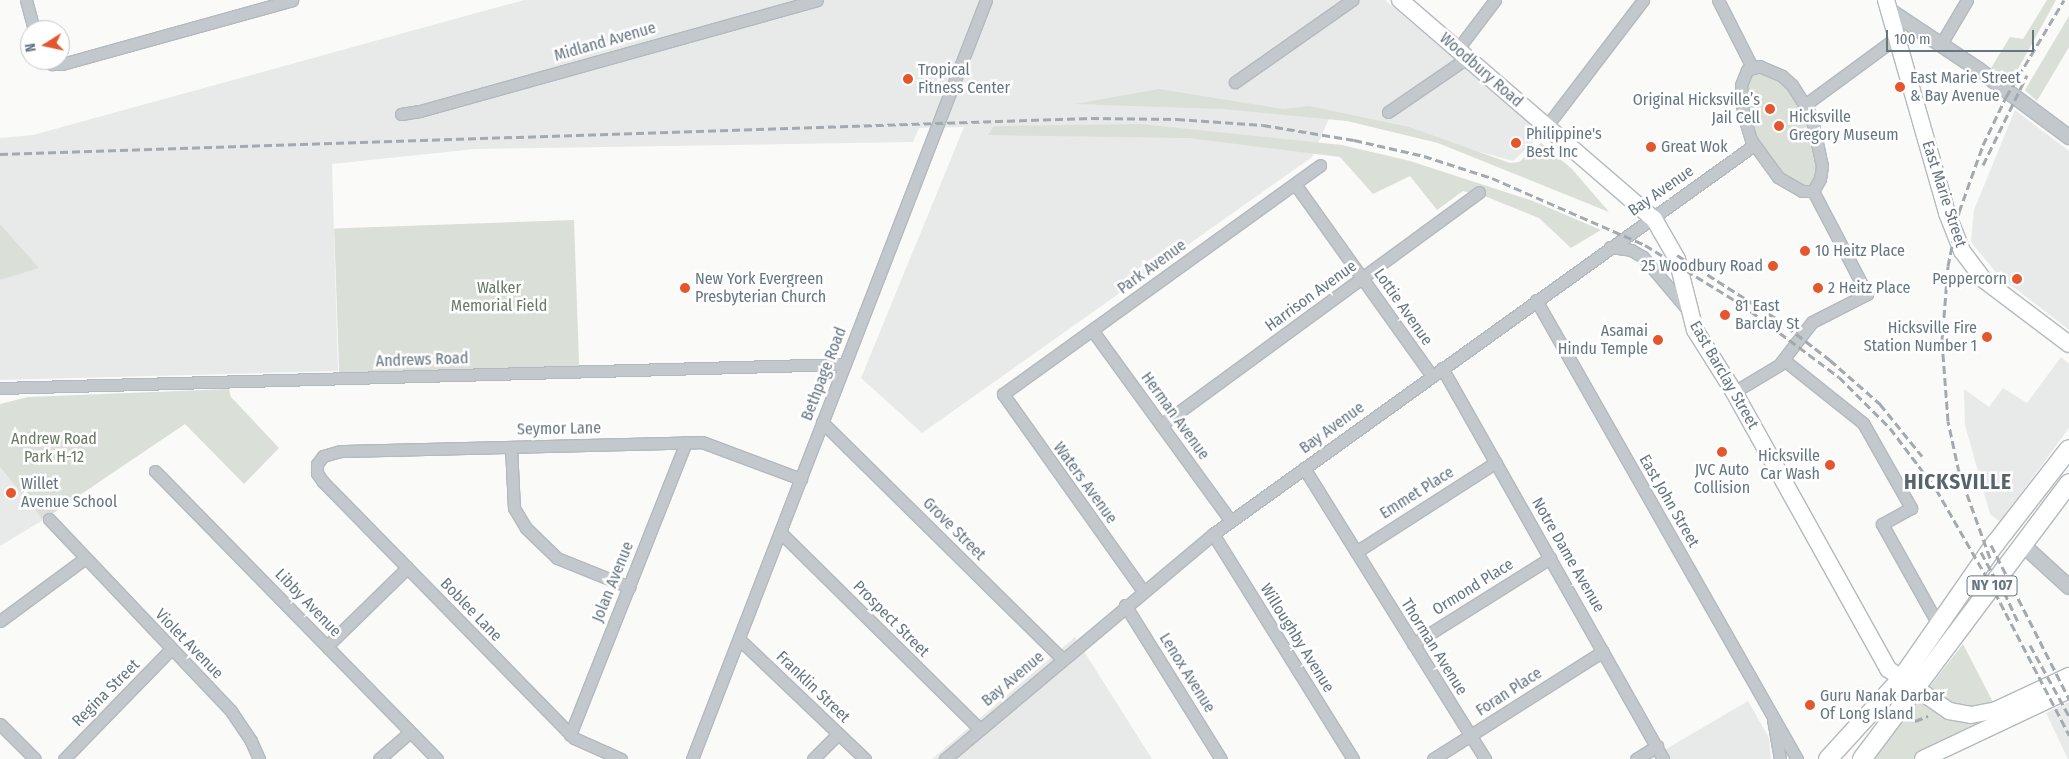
<!DOCTYPE html>
<html>
<head>
<meta charset="utf-8">
<style>
  body { margin:0 }
  #map { position:relative; width:2069px; height:759px; overflow:hidden; background:#fafaf8; font-family:"Fira Sans Condensed",sans-serif }
  div>[style] { position:absolute }
  .built>* { inset:0; background:#e8e9e9 }
  .green>* { inset:0; background:#dadfd7; transform-origin:0 0 }
  .roads { filter:drop-shadow(1px 0 #b3babf) drop-shadow(-1px 0 #b3babf) drop-shadow(0 1px #b3babf) drop-shadow(0 -1px #b3babf) }
  .minor>* { height:11px; margin:-5.5px; padding:0 5.5px; transform-origin:5.5px; border-radius:5.5px; background:#c3c8cc }
  .tertiary>* { height:14px; margin:-7px; padding:0 7px; transform-origin:7px; border-radius:7px; background:#c3c8cc }
  .secondary>* { height:16px; margin:-8px; padding:0 8px; transform-origin:8px; border-radius:8px; background:#fff }
  .primary>* { height:18px; margin:-9px; padding:0 9px; transform-origin:9px; border-radius:9px; background:#fff }
  .rail>* { height:3px; margin-top:-1.5px; transform-origin:0; background:repeating-linear-gradient(90deg,#a2aab0 0 8px,transparent 0 12px) }
  .dots>* { width:14px; height:14px; translate:-50% -50%; box-sizing:border-box; border:2px solid #fff; border-radius:50% }
  span { translate:-50% -50%; white-space:nowrap; text-align:center; line-height:1.15; -webkit-text-stroke:5px #fff; paint-order:stroke }
  .shield-label span { padding:1px 4px; background:#fff; border:1px solid; border-radius:4px; -webkit-text-stroke-width:0 }
  .shield-label { font-size:15px; color:#657683; font-weight:700 }
  .street-label { font-size:16px; color:#657683 }
  .poi-label { font-size:16px; color:#657683 }
  .left { translate:0 -50%; text-align:left }
  .right { translate:-100% -50%; text-align:right }
  .park-label { font-size:16px; color:#687a64 }
  .district-label { font-size:21px; color:#57646e; font-weight:700; letter-spacing:1px }
  .north { position:absolute; left:20px; top:20px; width:50px; height:50px; box-sizing:border-box; background:#fff; border:1px solid #c1c8cd; border-radius:50%; rotate:260deg; font-size:14px; font-weight:700; line-height:20px; text-align:center; color:#657683 }
  .north::after { content:''; display:block; margin:auto; width:18px; height:22px; background:#e4572e; clip-path:polygon(50% 0,100% 100%,50% 72%,0 100%) }
  .scale { position:absolute; left:1886px; top:30px; width:148px; height:22px; box-sizing:border-box; border:2px solid #657683; border-top:0; padding-left:6px; font-size:15px; line-height:18px; white-space:nowrap; color:#657683; -webkit-text-stroke:4px #fff; paint-order:stroke }
</style>
</head>
<body>
<div id="map">
  <div class="built">
    <i style="clip-path:polygon(524px 0,1385px 0,1542px 134px,1513px 161px,1332px 112px,1312px 157px,922px 433px,861px 378px,964px 127px,919px 128px,913px 142px,475px 149px,332px 164px,338px 371px,0 380px,0 280px,38px 268px,0 224px,0 138px,33px 135px)"></i>
    <i style="clip-path:polygon(2015px 110px,2069px 151px,2069px 330px,1998px 275px,1971px 242px,1974px 210px)"></i>
    <i style="clip-path:polygon(2061px 357px,2069px 364px,2069px 428px,2000px 522px,1990px 514px,1965px 425px,1964px 389px,1989px 407px,2003px 388px,2027px 403px)"></i>
    <i style="clip-path:polygon(0 467px,43px 520px,0 546px)"></i>
    <i style="clip-path:polygon(1075px 637px,1152px 759px,932px 759px)"></i>
    <i style="clip-path:polygon(1748px 701px,1769px 738px,1771px 759px,1649px 759px)"></i>
    <i style="clip-path:polygon(2069px 702px,2069px 759px,2068px 759px,2046px 713px)"></i>
  </div>
  <div class="green">
    <i style="clip-path:polygon(2047px 0,2056px 0,2012px 80px,1991px 68px,2010px 37px,2023px 39px)"></i>
    <i style="clip-path:polygon(2069px 16px,2069px 47px,2037px 101px,2025px 90px)"></i>
    <i style="clip-path:polygon(1752px 68px,1780px 78px,1804px 105px,1820px 166px,1812px 190px,1790px 183px,1759px 152px,1742px 99px)"></i>
    <i style="clip-path:polygon(1159px 89px,1283px 109px,1309px 106px,1409px 127px,1510px 163px,1519px 162px,1541px 143px,1572px 169px,1609px 212px,1438px 143px,1347px 121px,1223px 109px,1075px 104px)"></i>
    <i style="clip-path:polygon(1140px 124px,1342px 145px,1410px 161px,1533px 201px,1601px 230px,1571px 248px,1539px 218px,1482px 195px,1463px 191px,1437px 210px,1410px 176px,1373px 194px,1340px 157px,1189px 138px,988px 135px,994px 126px)"></i>
    <i style="left:574px;top:220px;width:153px;height:240px;rotate:88deg"></i>
    <i style="clip-path:polygon(0 224px,39px 268px,0 280px)"></i>
    <i style="clip-path:polygon(229px 389px,231px 397px,279px 448px,244px 484px,185px 424px,43px 520px,0 467px,0 404px,28px 397px)"></i>
    <i style="clip-path:polygon(1963px 644px,1994px 704px,1994px 722px,1915px 759px,1873px 759px)"></i>
  </div>
  <div class="roads">
    <div class="minor">
      <i style="left:26px;top:0;width:31px;rotate:75deg"></i>
      <i style="left:1718px;top:0;width:75px;rotate:63.1deg"></i>
      <i style="left:1941px;top:44px;width:51px;rotate:-59.4deg"></i>
      <i style="left:1457px;top:50px;width:63px;rotate:-52.8deg"></i>
      <i style="left:48px;top:60px;width:6px;rotate:45deg"></i>
      <i style="left:52px;top:64px;width:10px"></i>
      <i style="left:62px;top:64px;width:239px;rotate:-15.5deg"></i>
      <i style="left:1759px;top:66px;width:25px;rotate:23deg"></i>
      <i style="left:1782px;top:76px;width:13px;rotate:42deg"></i>
      <i style="left:1792px;top:85px;width:36px;rotate:58deg"></i>
      <i style="left:1811px;top:115px;width:52px;rotate:77.8deg"></i>
      <i style="left:1822px;top:166px;width:13px;rotate:99deg"></i>
      <i style="left:1820px;top:179px;width:14px;rotate:120deg"></i>
      <i style="left:1813px;top:191px;width:11px;rotate:180deg"></i>
      <i style="left:1802px;top:191px;width:28px;rotate:-150deg"></i>
      <i style="left:1778px;top:177px;width:46px;rotate:-126.1deg"></i>
      <i style="left:1751px;top:140px;width:28px;rotate:-107deg"></i>
      <i style="left:1743px;top:113px;width:28px;rotate:-94deg"></i>
      <i style="left:1741px;top:85px;width:16px;rotate:-68deg"></i>
      <i style="left:1747px;top:70px;width:13px;rotate:-18deg"></i>
      <i style="left:1235px;top:82px;width:143px;rotate:-35deg"></i>
      <i style="left:1806px;top:104px;width:112px;rotate:-36.3deg"></i>
      <i style="left:1388px;top:112px;width:96px;rotate:-34.4deg"></i>
      <i style="left:401px;top:114px;width:19px;rotate:-9deg"></i>
      <i style="left:420px;top:111px;width:412px;rotate:-15.6deg"></i>
      <i style="left:1546px;top:127px;width:160px;rotate:-52.6deg"></i>
      <i style="left:1295px;top:184px;width:236px;rotate:54.5deg"></i>
      <i style="left:1610px;top:247px;width:21px;rotate:8deg"></i>
      <i style="left:1631px;top:250px;width:14px;rotate:30deg"></i>
      <i style="left:1643px;top:257px;width:70px;rotate:49.7deg"></i>
      <i style="left:1536px;top:300px;width:528px;rotate:60.38deg"></i>
      <i style="left:1092px;top:330px;width:236px;rotate:54deg"></i>
      <i style="left:1784px;top:360px;width:101px;rotate:38.6deg"></i>
      <i style="left:1863px;top:423px;width:98px;rotate:60.5deg"></i>
      <i style="left:1911px;top:508px;width:33px;rotate:151deg"></i>
      <i style="left:1882px;top:524px;width:117px;rotate:60.8deg"></i>
      <i style="left:1442px;top:368px;width:449px;rotate:60.5deg"></i>
      <i style="left:0;top:388px;width:845px;rotate:-1.63deg"></i>
      <i style="left:1734px;top:392px;width:52px;rotate:-31deg"></i>
      <i style="left:1779px;top:365px;width:54px;rotate:-52.5deg"></i>
      <i style="left:1812px;top:322px;width:62px;rotate:-27deg"></i>
      <i style="left:1867px;top:294px;width:116px;rotate:-117.7deg"></i>
      <i style="left:822px;top:422px;width:337px;rotate:44.6deg"></i>
      <i style="left:1161px;top:425px;width:394px;rotate:-36.2deg"></i>
      <i style="left:511px;top:447px;width:61px;rotate:87.2deg"></i>
      <i style="left:514px;top:508px;width:23px;rotate:59deg"></i>
      <i style="left:526px;top:528px;width:43px;rotate:44.1deg"></i>
      <i style="left:557px;top:558px;width:78px;rotate:21.9deg"></i>
      <i style="left:1304px;top:468px;width:343px;rotate:58.1deg"></i>
      <i style="left:155px;top:471px;width:403px;rotate:45.6deg"></i>
      <i style="left:49px;top:519px;width:265px;rotate:46.5deg"></i>
      <i style="left:231px;top:711px;width:36px;rotate:56deg"></i>
      <i style="left:251px;top:741px;width:20px;rotate:66deg"></i>
      <i style="left:780px;top:532px;width:281px;rotate:44.6deg"></i>
      <i style="left:1213px;top:534px;width:265px;rotate:58.1deg"></i>
      <i style="left:1356px;top:552px;width:166px;rotate:-32.7deg"></i>
      <i style="left:1143px;top:591px;width:242px;rotate:-125.4deg"></i>
      <i style="left:1003px;top:394px;width:391px;rotate:-35.8deg"></i>
      <i style="left:1125px;top:605px;width:181px;rotate:58.1deg"></i>
      <i style="left:0;top:621px;width:104px;rotate:-36.4deg"></i>
      <i style="left:739px;top:639px;width:174px;rotate:43.6deg"></i>
      <i style="left:1413px;top:644px;width:162px;rotate:-32.1deg"></i>
      <i style="left:327px;top:646px;width:112px;rotate:-44.3deg"></i>
      <i style="left:1773px;top:719px;width:41px;rotate:80.1deg"></i>
      <i style="left:0;top:724px;width:49px;rotate:45deg"></i>
      <i style="left:570px;top:735px;width:315px;rotate:-68.4deg"></i>
      <i style="left:64px;top:759px;width:153px;rotate:-45.8deg"></i>
      <i style="left:379px;top:759px;width:41px;rotate:-41.1deg"></i>
      <i style="left:621px;top:759px;width:51px;rotate:-155.9deg"></i>
      <i style="left:574px;top:738px;width:359px;rotate:-134.4deg"></i>
      <i style="left:323px;top:482px;width:11px;rotate:-124deg"></i>
      <i style="left:317px;top:473px;width:9px;rotate:-90deg"></i>
      <i style="left:317px;top:464px;width:10px;rotate:-53deg"></i>
      <i style="left:323px;top:456px;width:18px;rotate:-16deg"></i>
      <i style="left:340px;top:451px;width:362px;rotate:-1.4deg"></i>
      <i style="left:702px;top:442px;width:106px;rotate:20.5deg"></i>
      <i style="left:692px;top:759px;width:814px;rotate:-68.83deg"></i>
      <i style="left:813px;top:759px;width:35px;rotate:-45deg"></i>
      <i style="left:945px;top:759px;width:350px;rotate:-40deg"></i>
      <i style="left:1213px;top:534px;width:666px;rotate:-35.72deg"></i>
      <i style="left:1433px;top:759px;width:201px;rotate:-32.4deg"></i>
      <i style="left:1636px;top:759px;width:25px;rotate:-32deg"></i>
    </div>
    <div class="tertiary">
      <i style="left:1889px;top:10px;width:108px;rotate:33.7deg"></i>
      <i style="left:1979px;top:70px;width:112px;rotate:36.7deg"></i>
      <i style="left:2023px;top:545px;width:62px;rotate:42.4deg"></i>
    </div>
    <div class="secondary">
      <i style="left:1400px;top:0;width:335px;rotate:40.8deg"></i>
      <i style="left:1654px;top:219px;width:46px;rotate:60.1deg"></i>
      <i style="left:1677px;top:259px;width:73px;rotate:75.8deg"></i>
      <i style="left:1695px;top:330px;width:73px;rotate:57.8deg"></i>
      <i style="left:1734px;top:392px;width:317px;rotate:60.9deg"></i>
      <i style="left:1888px;top:669px;width:74px;rotate:34.5deg"></i>
      <i style="left:1949px;top:711px;width:22px;rotate:10deg"></i>
      <i style="left:1971px;top:715px;width:25px;rotate:-11deg"></i>
      <i style="left:1996px;top:710px;width:81px;rotate:-25deg"></i>
      <i style="left:1886px;top:0;width:222px;rotate:74deg"></i>
      <i style="left:1947px;top:213px;width:41px;rotate:68.5deg"></i>
      <i style="left:1962px;top:251px;width:36px;rotate:53deg"></i>
      <i style="left:1984px;top:280px;width:106px;rotate:37deg"></i>
      <i style="left:1923px;top:759px;width:161px;rotate:-25.3deg"></i>
    </div>
    <div class="primary">
      <i style="left:1828px;top:759px;width:108px;rotate:-47.6deg"></i>
      <i style="left:1901px;top:679px;width:165px;rotate:-55.2deg"></i>
      <i style="left:1995px;top:544px;width:120px;rotate:-52.1deg"></i>
      <i style="left:1862px;top:759px;width:345px;rotate:-53.1deg"></i>
    </div>
  </div>
  <div class="rail">
    <i style="left:0;top:154px;width:1092px;rotate:-1.89deg"></i>
    <i style="left:1091px;top:118px;width:86px;rotate:0.7deg"></i>
    <i style="left:1177px;top:119px;width:86px;rotate:4deg"></i>
    <i style="left:1263px;top:125px;width:92px;rotate:9.4deg"></i>
    <i style="left:1354px;top:140px;width:72px;rotate:12.9deg"></i>
    <i style="left:1424px;top:156px;width:71px;rotate:17.9deg"></i>
    <i style="left:1492px;top:178px;width:167px;rotate:23.6deg"></i>
    <i style="left:1645px;top:245px;width:113px;rotate:31.6deg"></i>
    <i style="left:1741px;top:304px;width:122px;rotate:36.7deg"></i>
    <i style="left:1839px;top:377px;width:72px;rotate:45deg"></i>
    <i style="left:1890px;top:428px;width:76px;rotate:53deg"></i>
    <i style="left:1936px;top:489px;width:106px;rotate:60.1deg"></i>
    <i style="left:1989px;top:581px;width:174px;rotate:62.5deg"></i>
    <i style="left:1983px;top:165px;width:100px;rotate:-63.9deg"></i>
    <i style="left:1677px;top:255px;width:119px;rotate:32.6deg"></i>
    <i style="left:1777px;top:319px;width:67px;rotate:37.7deg"></i>
    <i style="left:1830px;top:360px;width:67px;rotate:41.3deg"></i>
    <i style="left:1880px;top:404px;width:67px;rotate:51.1deg"></i>
    <i style="left:1991px;top:545px;width:173px;rotate:63.1deg"></i>
    <i style="left:1981px;top:552px;width:40px;rotate:62deg"></i>
    <i style="left:1990px;top:558px;width:91px;rotate:-109.8deg"></i>
    <i style="left:1959px;top:472px;width:52px;rotate:-102.2deg"></i>
    <i style="left:1948px;top:421px;width:80px;rotate:-94.3deg"></i>
    <i style="left:1942px;top:341px;width:75px;rotate:-85.4deg"></i>
    <i style="left:1948px;top:266px;width:55px;rotate:-78.5deg"></i>
    <i style="left:1959px;top:212px;width:71px;rotate:-70.3deg"></i>
    <i style="left:1983px;top:145px;width:53px;rotate:-64.4deg"></i>
    <i style="left:2006px;top:97px;width:113px;rotate:-59.1deg"></i>
    <i style="left:1999px;top:581px;width:47px;rotate:65.1deg"></i>
    <i style="left:2030px;top:645px;width:81px;rotate:61.2deg"></i>
    <i style="left:1915px;top:721px;width:14px;rotate:-21deg"></i>
  </div>
  <div class="dots">
    <i style="left:908px;top:79px;background:#e4572e"></i>
    <i style="left:1900px;top:87px;background:#e4572e"></i>
    <i style="left:1770px;top:109px;background:#e4572e"></i>
    <i style="left:1779px;top:126px;background:#e4572e"></i>
    <i style="left:1516px;top:143px;background:#e4572e"></i>
    <i style="left:1651px;top:147px;background:#e4572e"></i>
    <i style="left:1805px;top:251px;background:#e4572e"></i>
    <i style="left:1773px;top:266px;background:#e4572e"></i>
    <i style="left:2017px;top:279px;background:#e4572e"></i>
    <i style="left:685px;top:288px;background:#e4572e"></i>
    <i style="left:1818px;top:288px;background:#e4572e"></i>
    <i style="left:1725px;top:315px;background:#e4572e"></i>
    <i style="left:1987px;top:337px;background:#e4572e"></i>
    <i style="left:1658px;top:340px;background:#e4572e"></i>
    <i style="left:1722px;top:452px;background:#e4572e"></i>
    <i style="left:1830px;top:465px;background:#e4572e"></i>
    <i style="left:11px;top:493px;background:#e4572e"></i>
    <i style="left:1810px;top:705px;background:#e4572e"></i>
  </div>
  <div class="shield-label">
    <span style="left:1992px;top:586px">NY 107</span>
  </div>
  <div class="street-label">
    <span style="left:605px;top:42px;rotate:-16deg">Midland Avenue</span>
    <span style="left:1481px;top:70px;rotate:41deg">Woodbury Road</span>
    <span style="left:1661px;top:191px;rotate:-35deg">Bay Avenue</span>
    <span style="left:1944px;top:194px;rotate:72deg">East Marie Street</span>
    <span style="left:1152px;top:267px;rotate:-36deg">Park Avenue</span>
    <span style="left:1311px;top:296px;rotate:-36deg">Harrison Avenue</span>
    <span style="left:1403px;top:307px;rotate:55deg">Lottie Avenue</span>
    <span style="left:422px;top:360px;rotate:-2deg">Andrews Road</span>
    <span style="left:824px;top:374px;rotate:-69deg">Bethpage Road</span>
    <span style="left:1724px;top:375px;rotate:60deg">East Barclay Street</span>
    <span style="left:1175px;top:416px;rotate:54deg">Herman Avenue</span>
    <span style="left:1332px;top:428px;rotate:-36deg">Bay Avenue</span>
    <span style="left:559px;top:429px;rotate:-1deg">Seymor Lane</span>
    <span style="left:1085px;top:483px;rotate:54deg">Waters Avenue</span>
    <span style="left:1417px;top:493px;rotate:-32deg">Emmet Place</span>
    <span style="left:1669px;top:501px;rotate:60deg">East John Street</span>
    <span style="left:954px;top:529px;rotate:45deg">Grove Street</span>
    <span style="left:1568px;top:555px;rotate:60deg">Notre Dame Avenue</span>
    <span style="left:613px;top:582px;rotate:-68deg">Jolan Avenue</span>
    <span style="left:1473px;top:587px;rotate:-32deg">Ormond Place</span>
    <span style="left:308px;top:603px;rotate:46deg">Libby Avenue</span>
    <span style="left:471px;top:610px;rotate:46deg">Boblee Lane</span>
    <span style="left:891px;top:619px;rotate:45deg">Prospect Street</span>
    <span style="left:1297px;top:638px;rotate:58deg">Willoughby Avenue</span>
    <span style="left:189px;top:644px;rotate:46deg">Violet Avenue</span>
    <span style="left:1434px;top:647px;rotate:58deg">Thorman Avenue</span>
    <span style="left:1187px;top:673px;rotate:58deg">Lenox Avenue</span>
    <span style="left:1013px;top:679px;rotate:-40deg">Bay Avenue</span>
    <span style="left:813px;top:687px;rotate:44deg">Franklin Street</span>
    <span style="left:1509px;top:692px;rotate:-33deg">Foran Place</span>
    <span style="left:106px;top:693px;rotate:-45deg">Regina Street</span>
  </div>
  <div class="poi-label">
    <span class="left" style="left:918px;top:79px">Tropical<br>Fitness Center</span>
    <span class="left" style="left:1910px;top:87px">East Marie Street<br>&amp; Bay Avenue</span>
    <span class="right" style="left:1760px;top:109px">Original Hicksville’s<br>Jail Cell</span>
    <span class="left" style="left:1789px;top:126px">Hicksville<br>Gregory Museum</span>
    <span class="left" style="left:1526px;top:143px">Philippine's<br>Best Inc</span>
    <span class="left" style="left:1661px;top:147px">Great Wok</span>
    <span class="left" style="left:1815px;top:251px">10 Heitz Place</span>
    <span class="right" style="left:1763px;top:266px">25 Woodbury Road</span>
    <span class="left" style="left:695px;top:288px">New York Evergreen<br>Presbyterian Church</span>
    <span class="right" style="left:2007px;top:279px">Peppercorn</span>
    <span class="left" style="left:1828px;top:288px">2 Heitz Place</span>
    <span class="left" style="left:1735px;top:315px">81 East<br>Barclay St</span>
    <span class="right" style="left:1977px;top:337px">Hicksville Fire<br>Station Number 1</span>
    <span class="right" style="left:1648px;top:340px">Asamai<br>Hindu Temple</span>
    <span class="right" style="left:1820px;top:465px">Hicksville<br>Car Wash</span>
    <span style="left:1722px;top:479px">JVC Auto<br>Collision</span>
    <span class="left" style="left:21px;top:493px">Willet<br>Avenue School</span>
    <span class="left" style="left:1820px;top:705px">Guru Nanak Darbar<br>Of Long Island</span>
  </div>
  <div class="park-label">
    <span style="left:499px;top:297px">Walker<br>Memorial Field</span>
    <span style="left:54px;top:448px">Andrew Road<br>Park H-12</span>
  </div>
  <div class="district-label">
    <span style="left:1958px;top:482px">HICKSVILLE</span>
  </div>
  <div class="north">N</div>
  <div class="scale">100 m</div>
</div>
</body>
</html>
